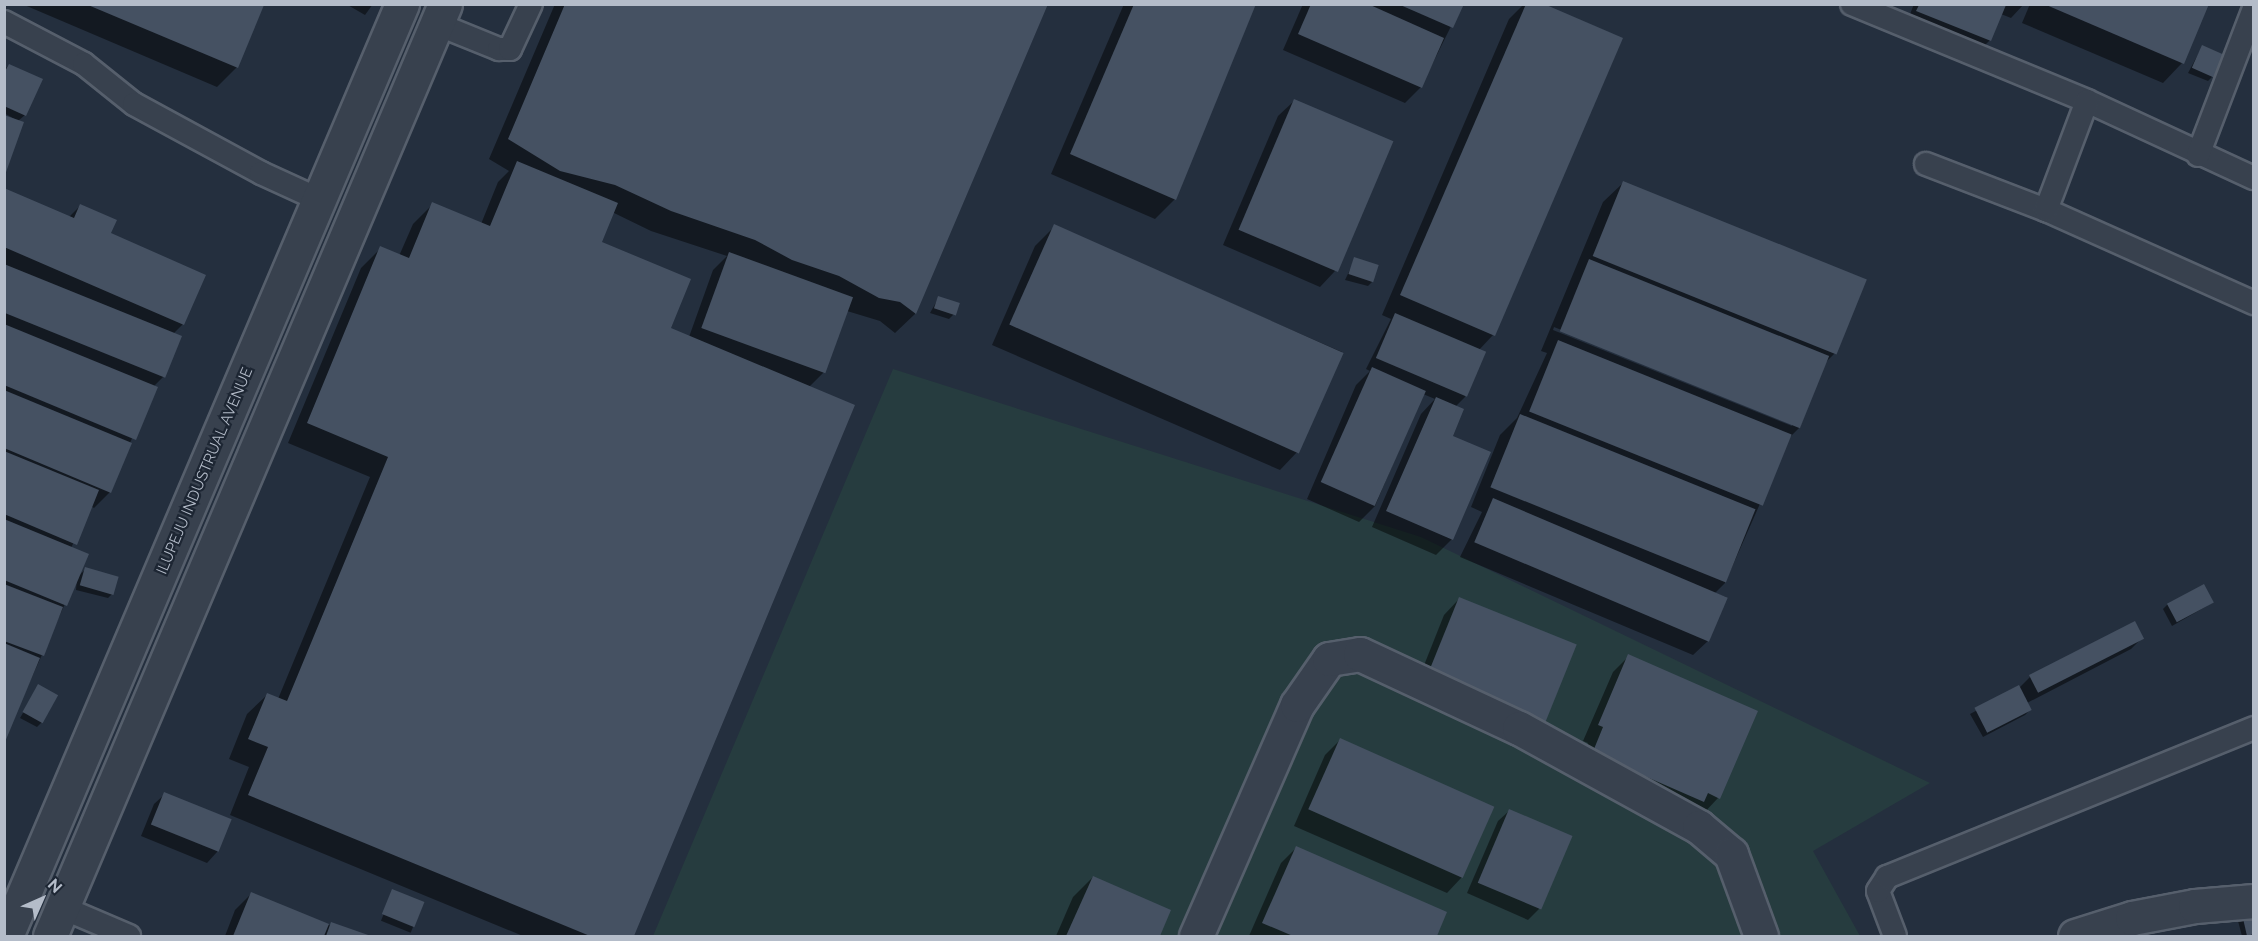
<!DOCTYPE html>
<html>
<head>
<meta charset="utf-8">
<style>
  body { margin:0 }
  #map { position:relative; width:2258px; height:941px; overflow:hidden; background:#242f3e; font-family:Raleway,sans-serif }
  div>[style] { position:absolute }
  .green>* { inset:0; background:#263c3f }
  .shadow>* { inset:0; background:#0007; transform-origin:0 0 }
  .building>* { inset:0; background:#455162; transform-origin:0 0 }
  .roads { filter:drop-shadow(2px 0 #565f6c) drop-shadow(-2px 0 #565f6c) drop-shadow(0 2px #565f6c) drop-shadow(0 -2px #565f6c) }
  .lane>* { height:22px; margin:-11px; padding:0 11px; transform-origin:11px; border-radius:11px; background:#38414e }
  .street>* { height:33px; margin:-16.5px; padding:0 16.5px; transform-origin:16.5px; border-radius:16.5px; background:#38414e }
  span { translate:-50% -50%; white-space:nowrap; text-align:center; line-height:1.15; -webkit-text-stroke:4.5px #1d2633; paint-order:stroke }
  .street-label { font-size:15px; color:#b4bcc9 }
  .frame { position:absolute; inset:0; border:6px solid #b4bcc9; pointer-events:none }
  .north { position:absolute; left:12px; top:869px; width:60px; height:60px; -webkit-text-stroke:4px #1d2633; paint-order:stroke; rotate:45deg; font-size:16px; font-weight:700; line-height:24px; text-align:center; color:#b4bcc9 }
  .north::after { content:''; display:block; margin:auto; width:21px; height:27px; background:#b4bcc9; clip-path:polygon(50% 0,100% 100%,50% 72%,0 100%) }
</style>
</head>
<body>
<div id="map">
  <div class="green">
    <i style="clip-path:polygon(893px 369px,1421px 537px,1930px 783px,1813px 851px,1860px 936px,653px 936px)"></i>
  </div>
  <div class="shadow">
    <i style="clip-path:polygon(22px 4px,263px 4px,237px 67px,217px 87px)"></i>
    <i style="clip-path:polygon(346px 4px,373px 4px,365px 15px)"></i>
    <i style="clip-path:polygon(evenodd,555px 4px,1046px 4px,915px 314px,895px 333px,880px 321px,847px 311px,824px 372px,809px 387px,853px 406px,632px 936px,523px 936px,230px 815px,249px 767px,229px 759px,247px 714px,267px 695px,278px 699px,370px 477px,288px 443px,361px 268px,381px 248px,399px 256px,413px 224px,433px 204px,481px 224px,498px 182px,509px 171px,489px 159px,555px 4px,612px 212px,651px 231px,727px 256px,713px 270px,689px 337px,669px 329px,600px 243px,612px 212px)"></i>
    <i style="clip-path:polygon(1124px 4px,1255px 4px,1175px 199px,1155px 219px,1051px 174px)"></i>
    <i style="clip-path:polygon(1303px 4px,1462px 4px,1421px 87px,1405px 103px,1283px 50px)"></i>
    <i style="clip-path:polygon(1524px 4px,1540px 4px,1621px 39px,1493px 335px,1478px 351px,1465px 397px,1455px 407px,1451px 436px,1452px 539px,1436px 555px,1372px 527px,1421px 414px,1435px 399px,1423px 394px,1375px 506px,1359px 522px,1307px 499px,1356px 385px,1370px 371px,1366px 369px,1391px 319px,1382px 315px,1509px 19px)"></i>
    <i style="clip-path:polygon(1914px 4px,2024px 4px,2011px 18px,2001px 14px,1990px 40px,1979px 51px,1907px 22px)"></i>
    <i style="clip-path:polygon(2030px 4px,2207px 4px,2182px 63px,2163px 83px,2022px 23px)"></i>
    <i style="clip-path:polygon(2202px 47px,2213px 76px,2208px 81px,2188px 73px)"></i>
    <i style="clip-path:polygon(9px 65px,25px 115px,18px 121px,4px 113px,4px 70px)"></i>
    <i style="clip-path:polygon(1294px 101px,1335px 271px,1320px 287px,1223px 245px,1278px 116px)"></i>
    <i style="clip-path:polygon(evenodd,1623px 183px,1836px 352px,1825px 363px,1800px 427px,1789px 438px,1725px 583px,1715px 593px,1726px 597px,1709px 640px,1693px 655px,1460px 557px,1482px 512px,1471px 507px,1500px 435px,1517px 418px,1547px 353px,1541px 351px,1603px 202px,1623px 183px,1554px 327px,1792px 423px,1792px 426px,1553px 330px,1554px 327px)"></i>
    <i style="clip-path:polygon(4px 190px,69px 217px,80px 206px,109px 234px,183px 324px,173px 334px,166px 374px,153px 387px,110px 492px,94px 508px,91px 506px,71px 548px,77px 577px,86px 569px,113px 593px,108px 598px,76px 590px,77px 577px,4px 739px)"></i>
    <i style="clip-path:polygon(1055px 226px,1342px 352px,1299px 450px,1280px 470px,992px 345px,1035px 246px)"></i>
    <i style="clip-path:polygon(1355px 259px,1373px 281px,1368px 286px,1345px 280px)"></i>
    <i style="clip-path:polygon(939px 297px,954px 314px,949px 319px,930px 313px)"></i>
    <i style="clip-path:polygon(1459px 599px,1529px 739px,1413px 693px,1444px 615px)"></i>
    <i style="clip-path:polygon(2212px 603px,2172px 626px,2163px 609px,2168px 604px)"></i>
    <i style="clip-path:polygon(2142px 638px,2131px 649px,2027px 703px,2030px 710px,2025px 715px,1983px 737px,1970px 714px,2019px 688px,2030px 677px)"></i>
    <i style="clip-path:polygon(1629px 656px,1718px 798px,1703px 814px,1579px 765px,1588px 743px,1583px 741px,1613px 672px)"></i>
    <i style="clip-path:polygon(39px 686px,42px 722px,37px 727px,20px 718px)"></i>
    <i style="clip-path:polygon(1341px 739px,1462px 877px,1447px 893px,1294px 826px,1325px 755px)"></i>
    <i style="clip-path:polygon(165px 794px,230px 820px,217px 852px,207px 863px,141px 836px,154px 804px)"></i>
    <i style="clip-path:polygon(1509px 811px,1539px 909px,1528px 920px,1467px 893px,1498px 821px)"></i>
    <i style="clip-path:polygon(1296px 848px,1445px 913px,1435px 936px,1249px 936px,1281px 863px)"></i>
    <i style="clip-path:polygon(1093px 877px,1169px 911px,1158px 936px,1056px 936px,1073px 897px)"></i>
    <i style="left:393px;top:891px;width:32px;height:32px;rotate:22deg"></i>
    <i style="clip-path:polygon(251px 894px,329px 925px,367px 936px,225px 936px,235px 910px)"></i>
    <i style="clip-path:polygon(2254px 913px,2254px 936px,2242px 936px,2238px 921px)"></i>
  </div>
  <div class="building">
    <i style="clip-path:polygon(565px 4px,1048px 4px,916px 314px,900px 302px,879px 298px,839px 276px,792px 260px,755px 240px,671px 211px,615px 185px,560px 171px,508px 139px)"></i>
    <i style="clip-path:polygon(1134px 4px,1256px 4px,1176px 200px,1070px 154px)"></i>
    <i style="clip-path:polygon(1311px 4px,1368px 4px,1444px 38px,1422px 88px,1298px 34px)"></i>
    <i style="clip-path:polygon(1398px 4px,1464px 4px,1453px 28px)"></i>
    <i style="clip-path:polygon(1526px 4px,1544px 4px,1623px 38px,1495px 336px,1400px 295px)"></i>
    <i style="clip-path:polygon(2044px 4px,2209px 4px,2184px 64px)"></i>
    <i style="clip-path:polygon(88px 5px,264px 5px,238px 68px)"></i>
    <i style="clip-path:polygon(1919px 5px,2006px 5px,1991px 41px,1916px 11px)"></i>
    <i style="left:2202px;top:45px;width:24px;height:25px;rotate:24deg"></i>
    <i style="clip-path:polygon(9px 64px,43px 79px,26px 116px,4px 106px,4px 73px)"></i>
    <i style="left:1294px;top:99px;width:108px;height:142px;rotate:23deg"></i>
    <i style="clip-path:polygon(4px 115px,24px 122px,5px 175px,4px 175px)"></i>
    <i style="clip-path:polygon(517px 161px,618px 203px,602px 242px,691px 279px,671px 328px,855px 405px,634px 936px,590px 936px,248px 795px,268px 747px,248px 739px,267px 693px,287px 701px,388px 457px,307px 423px,380px 246px,409px 258px,432px 202px,490px 226px)"></i>
    <i style="left:1623px;top:181px;width:263px;height:81px;rotate:22deg"></i>
    <i style="clip-path:polygon(4px 188px,74px 218px,80px 204px,117px 220px,111px 233px,206px 275px,184px 325px,4px 247px)"></i>
    <i style="left:1054px;top:224px;width:317px;height:110px;rotate:24deg"></i>
    <i style="left:729px;top:252px;width:132px;height:81px;rotate:20deg"></i>
    <i style="left:1354px;top:257px;width:26px;height:18px;rotate:18deg"></i>
    <i style="left:1589px;top:259px;width:259px;height:78px;rotate:22deg"></i>
    <i style="left:4px;top:264px;width:192px;height:45px;rotate:22deg"></i>
    <i style="left:938px;top:296px;width:23px;height:13px;rotate:18deg"></i>
    <i style="left:1395px;top:313px;width:99px;height:49px;rotate:23deg"></i>
    <i style="clip-path:polygon(4px 324px,158px 387px,136px 440px,4px 385px)"></i>
    <i style="left:1558px;top:340px;width:252px;height:77px;rotate:22deg"></i>
    <i style="left:1372px;top:367px;width:59px;height:126px;rotate:24deg"></i>
    <i style="clip-path:polygon(4px 390px,132px 443px,111px 493px,4px 448px)"></i>
    <i style="clip-path:polygon(1436px 397px,1464px 409px,1453px 436px,1491px 452px,1453px 540px,1386px 511px)"></i>
    <i style="left:1520px;top:414px;width:254px;height:79px;rotate:22deg"></i>
    <i style="clip-path:polygon(4px 451px,99px 490px,77px 545px,4px 514px)"></i>
    <i style="left:1493px;top:498px;width:255px;height:48px;rotate:23deg"></i>
    <i style="clip-path:polygon(4px 519px,89px 554px,67px 606px,4px 580px)"></i>
    <i style="left:85px;top:567px;width:35px;height:19px;rotate:16deg"></i>
    <i style="clip-path:polygon(4px 584px,63px 607px,44px 656px,4px 641px)"></i>
    <i style="left:2204px;top:584px;width:21px;height:42px;rotate:62deg"></i>
    <i style="left:1459px;top:597px;width:127px;height:86px;rotate:22deg"></i>
    <i style="left:2135px;top:621px;width:20px;height:119px;rotate:63deg"></i>
    <i style="clip-path:polygon(4px 643px,40px 658px,5px 742px,4px 742px)"></i>
    <i style="clip-path:polygon(1628px 654px,1758px 711px,1720px 799px,1708px 793px,1704px 802px,1601px 757px,1602px 753px,1594px 749px,1603px 727px,1598px 725px)"></i>
    <i style="left:38px;top:684px;width:23px;height:32px;rotate:29deg"></i>
    <i style="left:2019px;top:685px;width:28px;height:50px;rotate:63deg"></i>
    <i style="left:1340px;top:738px;width:169px;height:78px;rotate:24deg"></i>
    <i style="left:164px;top:792px;width:73px;height:35px;rotate:22deg"></i>
    <i style="left:1509px;top:809px;width:69px;height:80px;rotate:23deg"></i>
    <i style="clip-path:polygon(1296px 846px,1447px 912px,1437px 936px,1293px 936px,1262px 923px)"></i>
    <i style="clip-path:polygon(1093px 876px,1171px 910px,1160px 936px,1066px 936px)"></i>
    <i style="left:392px;top:889px;width:35px;height:27px;rotate:22deg"></i>
    <i style="clip-path:polygon(251px 892px,329px 924px,324px 936px,233px 936px)"></i>
    <i style="clip-path:polygon(2254px 912px,2254px 934px,2247px 936px,2242px 914px)"></i>
    <i style="clip-path:polygon(331px 922px,371px 936px,326px 936px)"></i>
  </div>
  <div class="roads">
    <div class="lane">
      <i style="left:1852px;top:4px;width:254px;rotate:22.4deg"></i>
      <i style="left:2087px;top:101px;width:184px;rotate:24.8deg"></i>
      <i style="left:4px;top:22px;width:90px;rotate:27.7deg"></i>
      <i style="left:84px;top:64px;width:64px;rotate:38.7deg"></i>
      <i style="left:134px;top:104px;width:145px;rotate:28.5deg"></i>
      <i style="left:261px;top:173px;width:65px;rotate:24.6deg"></i>
      <i style="left:437px;top:24px;width:67px;rotate:22deg"></i>
      <i style="left:499px;top:49px;width:11px"></i>
      <i style="left:510px;top:49px;width:50px;rotate:-65deg"></i>
      <i style="left:2198px;top:155px;width:157px;rotate:-69.1deg"></i>
      <i style="left:1926px;top:164px;width:129px;rotate:21deg"></i>
      <i style="left:2046px;top:210px;width:228px;rotate:24.1deg"></i>
      <i style="left:2046px;top:210px;width:116px;rotate:-69.4deg"></i>
      <i style="left:63px;top:908px;width:72px;rotate:23deg"></i>
      <i style="left:1895px;top:936px;width:48px;rotate:-110.7deg"></i>
      <i style="left:1878px;top:891px;width:17px;rotate:-57deg"></i>
      <i style="left:1887px;top:877px;width:396px;rotate:-22.1deg"></i>
    </div>
    <div class="street">
      <i style="left:6px;top:936px;width:1013px;rotate:-66.98deg"></i>
      <i style="left:50px;top:936px;width:1012px;rotate:-67.03deg"></i>
      <i style="left:1196px;top:936px;width:252px;rotate:-66.4deg"></i>
      <i style="left:1297px;top:705px;width:56px;rotate:-55.2deg"></i>
      <i style="left:1329px;top:659px;width:31px;rotate:-9deg"></i>
      <i style="left:1360px;top:654px;width:175px;rotate:25deg"></i>
      <i style="left:1519px;top:728px;width:205px;rotate:28.8deg"></i>
      <i style="left:1699px;top:827px;width:42px;rotate:40.2deg"></i>
      <i style="left:1731px;top:854px;width:87px;rotate:69.9deg"></i>
      <i style="left:2075px;top:936px;width:60px;rotate:-17.5deg"></i>
      <i style="left:2132px;top:918px;width:64px;rotate:-10.8deg"></i>
      <i style="left:2195px;top:906px;width:59px;rotate:-4.8deg"></i>
    </div>
  </div>
  <div class="street-label">
    <span style="left:205px;top:471px;rotate:-67deg">ILUPEJU INDUSTRUAL AVENUE</span>
  </div>
  <div class="frame"></div>
  <div class="north">N</div>
</div>
</body>
</html>
